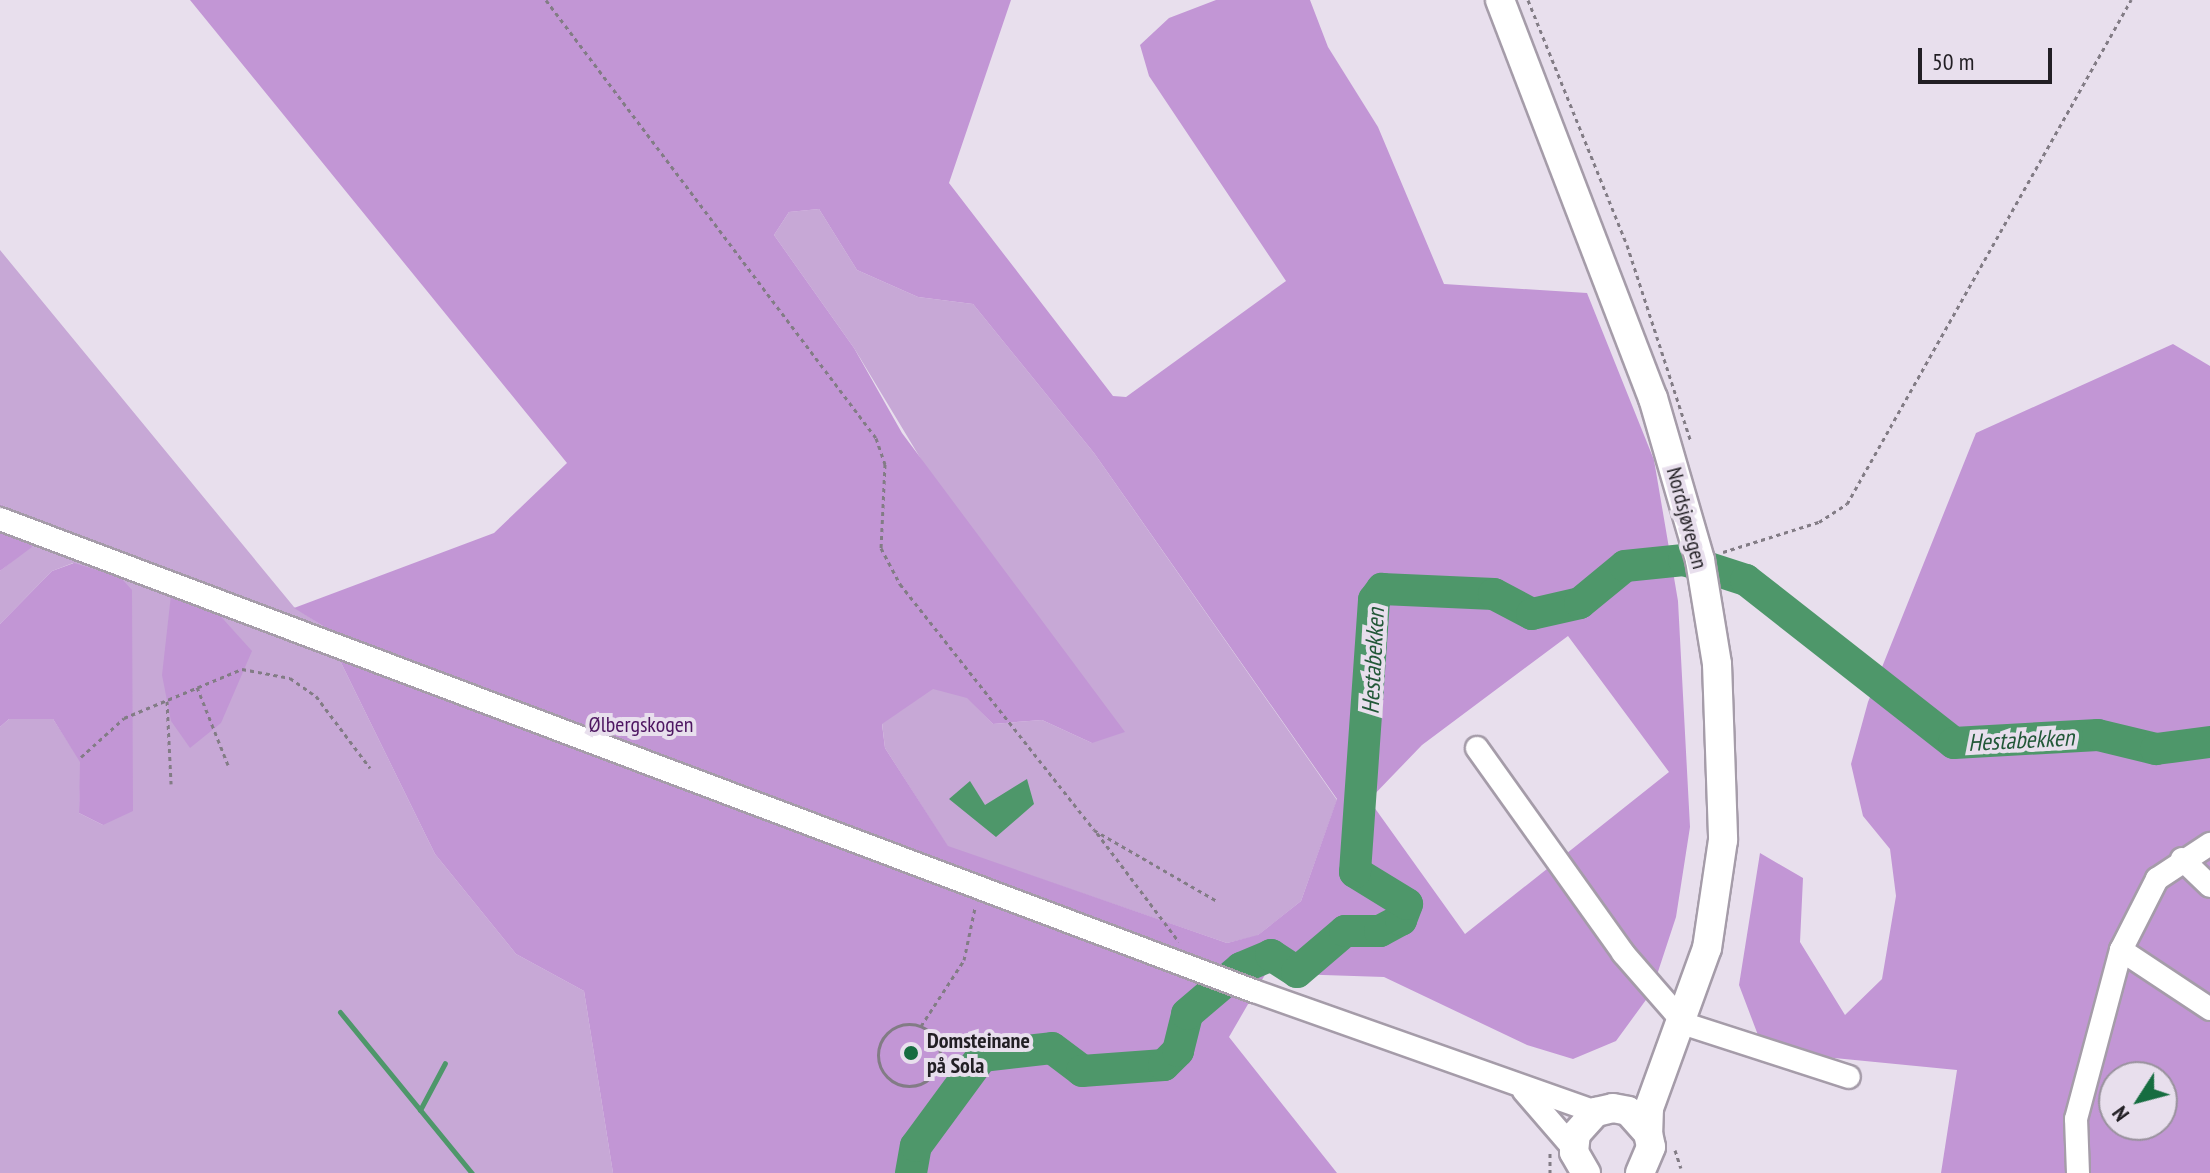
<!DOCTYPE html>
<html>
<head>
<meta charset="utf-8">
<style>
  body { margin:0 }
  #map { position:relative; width:2210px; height:1173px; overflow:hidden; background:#e8dfed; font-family:"PT Sans Narrow",sans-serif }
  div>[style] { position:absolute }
  .green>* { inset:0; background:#c7a8d6 }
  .forest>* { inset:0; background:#c296d5 }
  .water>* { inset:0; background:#4e976a }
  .stream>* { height:5px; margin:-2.5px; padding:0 2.5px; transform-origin:2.5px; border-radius:2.5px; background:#4e976a }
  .river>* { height:32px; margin:-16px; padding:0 16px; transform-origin:16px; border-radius:16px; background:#4e976a }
  .path>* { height:3px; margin-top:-1.5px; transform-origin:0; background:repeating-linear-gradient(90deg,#827c85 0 4px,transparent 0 8px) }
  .path>.ring { margin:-1.5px; padding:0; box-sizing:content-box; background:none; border:3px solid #827c85; border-radius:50% }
  .roads { filter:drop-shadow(2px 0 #a59ca9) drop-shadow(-2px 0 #a59ca9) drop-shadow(0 2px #a59ca9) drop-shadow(0 -2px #a59ca9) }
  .minor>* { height:22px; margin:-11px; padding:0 11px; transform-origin:11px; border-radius:11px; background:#fff }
  .major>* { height:28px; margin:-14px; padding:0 14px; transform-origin:14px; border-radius:14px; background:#fff }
  .dots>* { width:22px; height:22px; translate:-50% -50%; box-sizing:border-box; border:4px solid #e8dfed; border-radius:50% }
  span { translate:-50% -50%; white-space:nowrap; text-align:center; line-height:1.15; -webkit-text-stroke:8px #e8dfed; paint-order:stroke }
  .street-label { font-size:22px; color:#221f24 }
  .park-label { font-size:22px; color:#4d1661 }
  .poi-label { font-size:22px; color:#221f24; font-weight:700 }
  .left { translate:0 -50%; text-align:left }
  .water-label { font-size:24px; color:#225838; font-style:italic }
  .north { position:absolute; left:2098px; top:1061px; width:80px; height:80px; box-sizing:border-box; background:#e8dfed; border:2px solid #99929d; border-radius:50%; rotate:234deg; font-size:22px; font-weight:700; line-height:32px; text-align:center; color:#221f24 }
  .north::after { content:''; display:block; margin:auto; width:28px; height:36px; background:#166d40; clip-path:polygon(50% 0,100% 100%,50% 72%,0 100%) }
  .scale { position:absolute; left:1918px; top:48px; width:134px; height:36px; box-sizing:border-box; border:4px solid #221f24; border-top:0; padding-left:10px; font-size:24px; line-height:28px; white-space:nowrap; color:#221f24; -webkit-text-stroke:6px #e8dfed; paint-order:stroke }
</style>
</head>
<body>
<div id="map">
  <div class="green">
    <i style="clip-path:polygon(819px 209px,857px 270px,918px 297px,973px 304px,1094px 453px,1337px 800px,1301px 901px,1257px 936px,1227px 943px,948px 847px,885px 748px,882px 723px,933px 688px,967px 697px,993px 724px,1042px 720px,1092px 743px,854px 348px,774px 235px,789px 212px)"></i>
    <i style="clip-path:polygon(0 250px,294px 607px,323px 626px,435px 854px,516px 954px,584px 991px,613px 1173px,0 1173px,0 727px,9px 719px,53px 719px,81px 762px,79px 813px,103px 825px,73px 563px,52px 571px,0 624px,0 571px,31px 546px,25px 516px,0 504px)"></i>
  </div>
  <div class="forest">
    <i style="clip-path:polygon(evenodd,190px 0,1011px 0,949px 183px,1113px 396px,1126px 397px,1286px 281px,1149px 76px,1140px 45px,1169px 18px,1216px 0,1310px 0,1328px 47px,1378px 127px,1444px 284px,1587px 293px,1654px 460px,1678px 601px,1690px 827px,1676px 917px,1651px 993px,1616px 1041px,1573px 1059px,1527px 1045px,1384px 977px,1266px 973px,1229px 1037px,1337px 1173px,613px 1173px,584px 991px,516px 954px,435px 854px,323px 626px,294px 608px,494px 533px,567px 463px,190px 0,819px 209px,857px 270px,918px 297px,973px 304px,1094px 453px,1337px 799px,1301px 901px,1258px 935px,1227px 943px,948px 846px,885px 748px,882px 724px,933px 689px,967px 698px,993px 724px,1042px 720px,1092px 743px,1125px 732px,902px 433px,854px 348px,774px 235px,789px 212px,819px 209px,190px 0,1568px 636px,1669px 772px,1465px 934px,1369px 800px,1422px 745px,1568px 636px)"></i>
    <i style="clip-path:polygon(evenodd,2173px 344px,2210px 366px,2210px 1173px,1941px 1173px,1957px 1070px,1764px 1051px,1739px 985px,1760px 853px,1803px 878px,1800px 942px,1845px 1015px,1882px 979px,1896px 896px,1890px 849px,1863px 816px,1851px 764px,1868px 702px,1976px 433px,2173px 344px,2114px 1077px,2162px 1077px,2162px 1125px,2114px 1125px,2114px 1077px)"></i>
    <i style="clip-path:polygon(0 504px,25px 516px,32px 547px,0 571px)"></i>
    <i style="clip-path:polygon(74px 563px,120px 577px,132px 590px,133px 811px,103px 825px,79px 813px,80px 762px,53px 719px,9px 719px,0 727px,0 624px,52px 571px)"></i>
    <i style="clip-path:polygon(171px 595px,214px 609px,252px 651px,221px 723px,190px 748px,171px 721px,162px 675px)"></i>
  </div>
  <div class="water">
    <i style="clip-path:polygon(1027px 779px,1034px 804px,996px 837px,949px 799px,970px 781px,985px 805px)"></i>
  </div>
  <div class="stream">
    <i style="left:340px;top:1012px;width:208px;rotate:50.7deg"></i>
    <i style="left:420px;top:1110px;width:53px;rotate:-62deg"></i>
  </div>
  <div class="river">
    <i style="left:911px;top:1173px;width:27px;rotate:-80deg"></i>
    <i style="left:916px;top:1146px;width:112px;rotate:-53.7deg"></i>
    <i style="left:982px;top:1056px;width:70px;rotate:-6.5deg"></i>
    <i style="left:1052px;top:1048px;width:38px;rotate:37deg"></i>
    <i style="left:1082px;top:1071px;width:82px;rotate:-4.2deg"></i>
    <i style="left:1164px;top:1065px;width:20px;rotate:-45deg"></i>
    <i style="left:1178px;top:1051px;width:38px;rotate:-76deg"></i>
    <i style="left:1187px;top:1014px;width:71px;rotate:-40.4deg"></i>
    <i style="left:1241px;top:968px;width:33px;rotate:-23deg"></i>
    <i style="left:1271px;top:955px;width:31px;rotate:33deg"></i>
    <i style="left:1297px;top:972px;width:63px;rotate:-40.5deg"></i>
    <i style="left:1345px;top:931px;width:35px"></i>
    <i style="left:1380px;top:931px;width:24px;rotate:-28deg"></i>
    <i style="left:1401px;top:920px;width:17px;rotate:-69deg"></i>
    <i style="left:1407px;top:904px;width:61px;rotate:-148.4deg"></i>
    <i style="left:1355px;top:872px;width:273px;rotate:-86deg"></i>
    <i style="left:1374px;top:600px;width:14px;rotate:-54deg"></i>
    <i style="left:1382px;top:589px;width:112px;rotate:2.6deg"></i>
    <i style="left:1494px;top:594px;width:43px;rotate:27.8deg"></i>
    <i style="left:1532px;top:614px;width:49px;rotate:-12.9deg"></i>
    <i style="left:1580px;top:603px;width:58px;rotate:-39.4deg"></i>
    <i style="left:1625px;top:566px;width:59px;rotate:-5.8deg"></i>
    <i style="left:1684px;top:560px;width:65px;rotate:17.9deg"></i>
    <i style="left:1746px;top:580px;width:264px;rotate:38.1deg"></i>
    <i style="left:1954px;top:743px;width:144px;rotate:-3.2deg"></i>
    <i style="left:2098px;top:735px;width:60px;rotate:13.6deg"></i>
    <i style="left:2156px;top:749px;width:54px;rotate:-7.4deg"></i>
  </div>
  <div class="path">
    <i style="left:546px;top:0;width:548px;rotate:53deg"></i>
    <i style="left:876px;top:438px;width:28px;rotate:71deg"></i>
    <i style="left:885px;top:464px;width:84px;rotate:92.7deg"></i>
    <i style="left:881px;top:548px;width:41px;rotate:62.2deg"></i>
    <i style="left:900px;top:584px;width:313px;rotate:51.7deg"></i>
    <i style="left:1094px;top:830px;width:142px;rotate:30deg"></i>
    <i style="left:1528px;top:0;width:264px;rotate:68deg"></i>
    <i style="left:1627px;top:245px;width:207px;rotate:72deg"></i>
    <i style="left:1723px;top:552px;width:101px;rotate:-17.4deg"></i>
    <i style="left:1819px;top:522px;width:33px;rotate:-33deg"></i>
    <i style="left:1847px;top:504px;width:579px;rotate:-60.6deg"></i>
    <i style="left:197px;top:687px;width:84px;rotate:68.3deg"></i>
    <i style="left:167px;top:701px;width:83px;rotate:87.2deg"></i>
    <i style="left:81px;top:757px;width:58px;rotate:-42.2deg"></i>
    <i style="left:124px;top:718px;width:128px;rotate:-22.6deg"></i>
    <i style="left:242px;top:669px;width:49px;rotate:10.6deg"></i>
    <i style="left:290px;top:678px;width:32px;rotate:35deg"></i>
    <i style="left:316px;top:696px;width:90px;rotate:53.1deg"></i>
    <i style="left:1097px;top:833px;width:136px;rotate:53deg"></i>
    <i class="ring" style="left:878px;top:1024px;width:59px;height:59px"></i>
    <i style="left:921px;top:1026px;width:79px;rotate:-56.9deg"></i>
    <i style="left:964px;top:960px;width:53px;rotate:-78.1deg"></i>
    <i style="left:1675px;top:1150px;width:19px;rotate:72deg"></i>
    <i style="left:1550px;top:1173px;width:20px;rotate:-90deg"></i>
  </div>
  <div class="roads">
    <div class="minor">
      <i style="left:0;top:519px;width:1340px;rotate:20.63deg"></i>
      <i style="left:1254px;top:991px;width:363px;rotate:19.5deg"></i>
      <i style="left:1477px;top:748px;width:252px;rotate:54.5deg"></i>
      <i style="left:1623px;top:953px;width:94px;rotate:48.9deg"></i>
      <i style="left:1685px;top:1024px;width:172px;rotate:17.9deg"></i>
      <i style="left:2182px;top:859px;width:39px;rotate:44deg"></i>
      <i style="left:2121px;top:950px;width:107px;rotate:33.5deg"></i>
      <i style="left:1524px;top:1091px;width:77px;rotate:49.2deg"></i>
      <i style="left:2078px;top:1173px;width:54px;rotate:-92.1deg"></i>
      <i style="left:2076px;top:1119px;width:175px;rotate:-75.1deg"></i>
      <i style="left:2121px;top:950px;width:80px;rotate:-63.1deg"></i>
      <i style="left:2157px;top:879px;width:64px;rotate:-33.4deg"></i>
    </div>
    <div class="major">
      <i style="left:1500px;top:0;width:426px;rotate:69deg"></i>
      <i style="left:1653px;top:398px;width:169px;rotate:73.8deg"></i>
      <i style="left:1700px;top:560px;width:105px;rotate:80.7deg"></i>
      <i style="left:1717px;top:664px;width:176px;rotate:88deg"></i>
      <i style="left:1723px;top:840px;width:109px;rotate:98.4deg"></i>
      <i style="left:1707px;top:948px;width:170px;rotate:109.9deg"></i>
      <i style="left:1649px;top:1108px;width:25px;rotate:92deg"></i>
      <i style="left:1586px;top:1173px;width:24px;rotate:-120deg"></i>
      <i style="left:1574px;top:1152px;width:18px;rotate:-84deg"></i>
      <i style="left:1576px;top:1134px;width:30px;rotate:-48deg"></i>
      <i style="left:1596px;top:1112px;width:17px;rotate:-13deg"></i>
      <i style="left:1613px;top:1108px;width:15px;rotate:11deg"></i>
      <i style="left:1628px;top:1111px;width:30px;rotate:48deg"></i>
      <i style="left:1648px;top:1133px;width:14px;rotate:78deg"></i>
      <i style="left:1651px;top:1147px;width:28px;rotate:113deg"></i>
    </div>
  </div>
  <div class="dots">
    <i style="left:911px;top:1053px;background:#166d40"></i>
  </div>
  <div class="street-label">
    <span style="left:1687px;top:518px;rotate:75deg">Nordsjøvegen</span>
  </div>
  <div class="park-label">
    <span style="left:641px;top:725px">Ølbergskogen</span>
  </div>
  <div class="poi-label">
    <span class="left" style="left:927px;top:1053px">Domsteinane<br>på Sola</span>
  </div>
  <div class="water-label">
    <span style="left:1373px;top:661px;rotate:-87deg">Hestabekken</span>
    <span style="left:2021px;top:740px;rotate:-3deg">Hestabekken</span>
  </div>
  <div class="north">N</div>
  <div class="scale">50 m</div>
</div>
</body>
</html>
